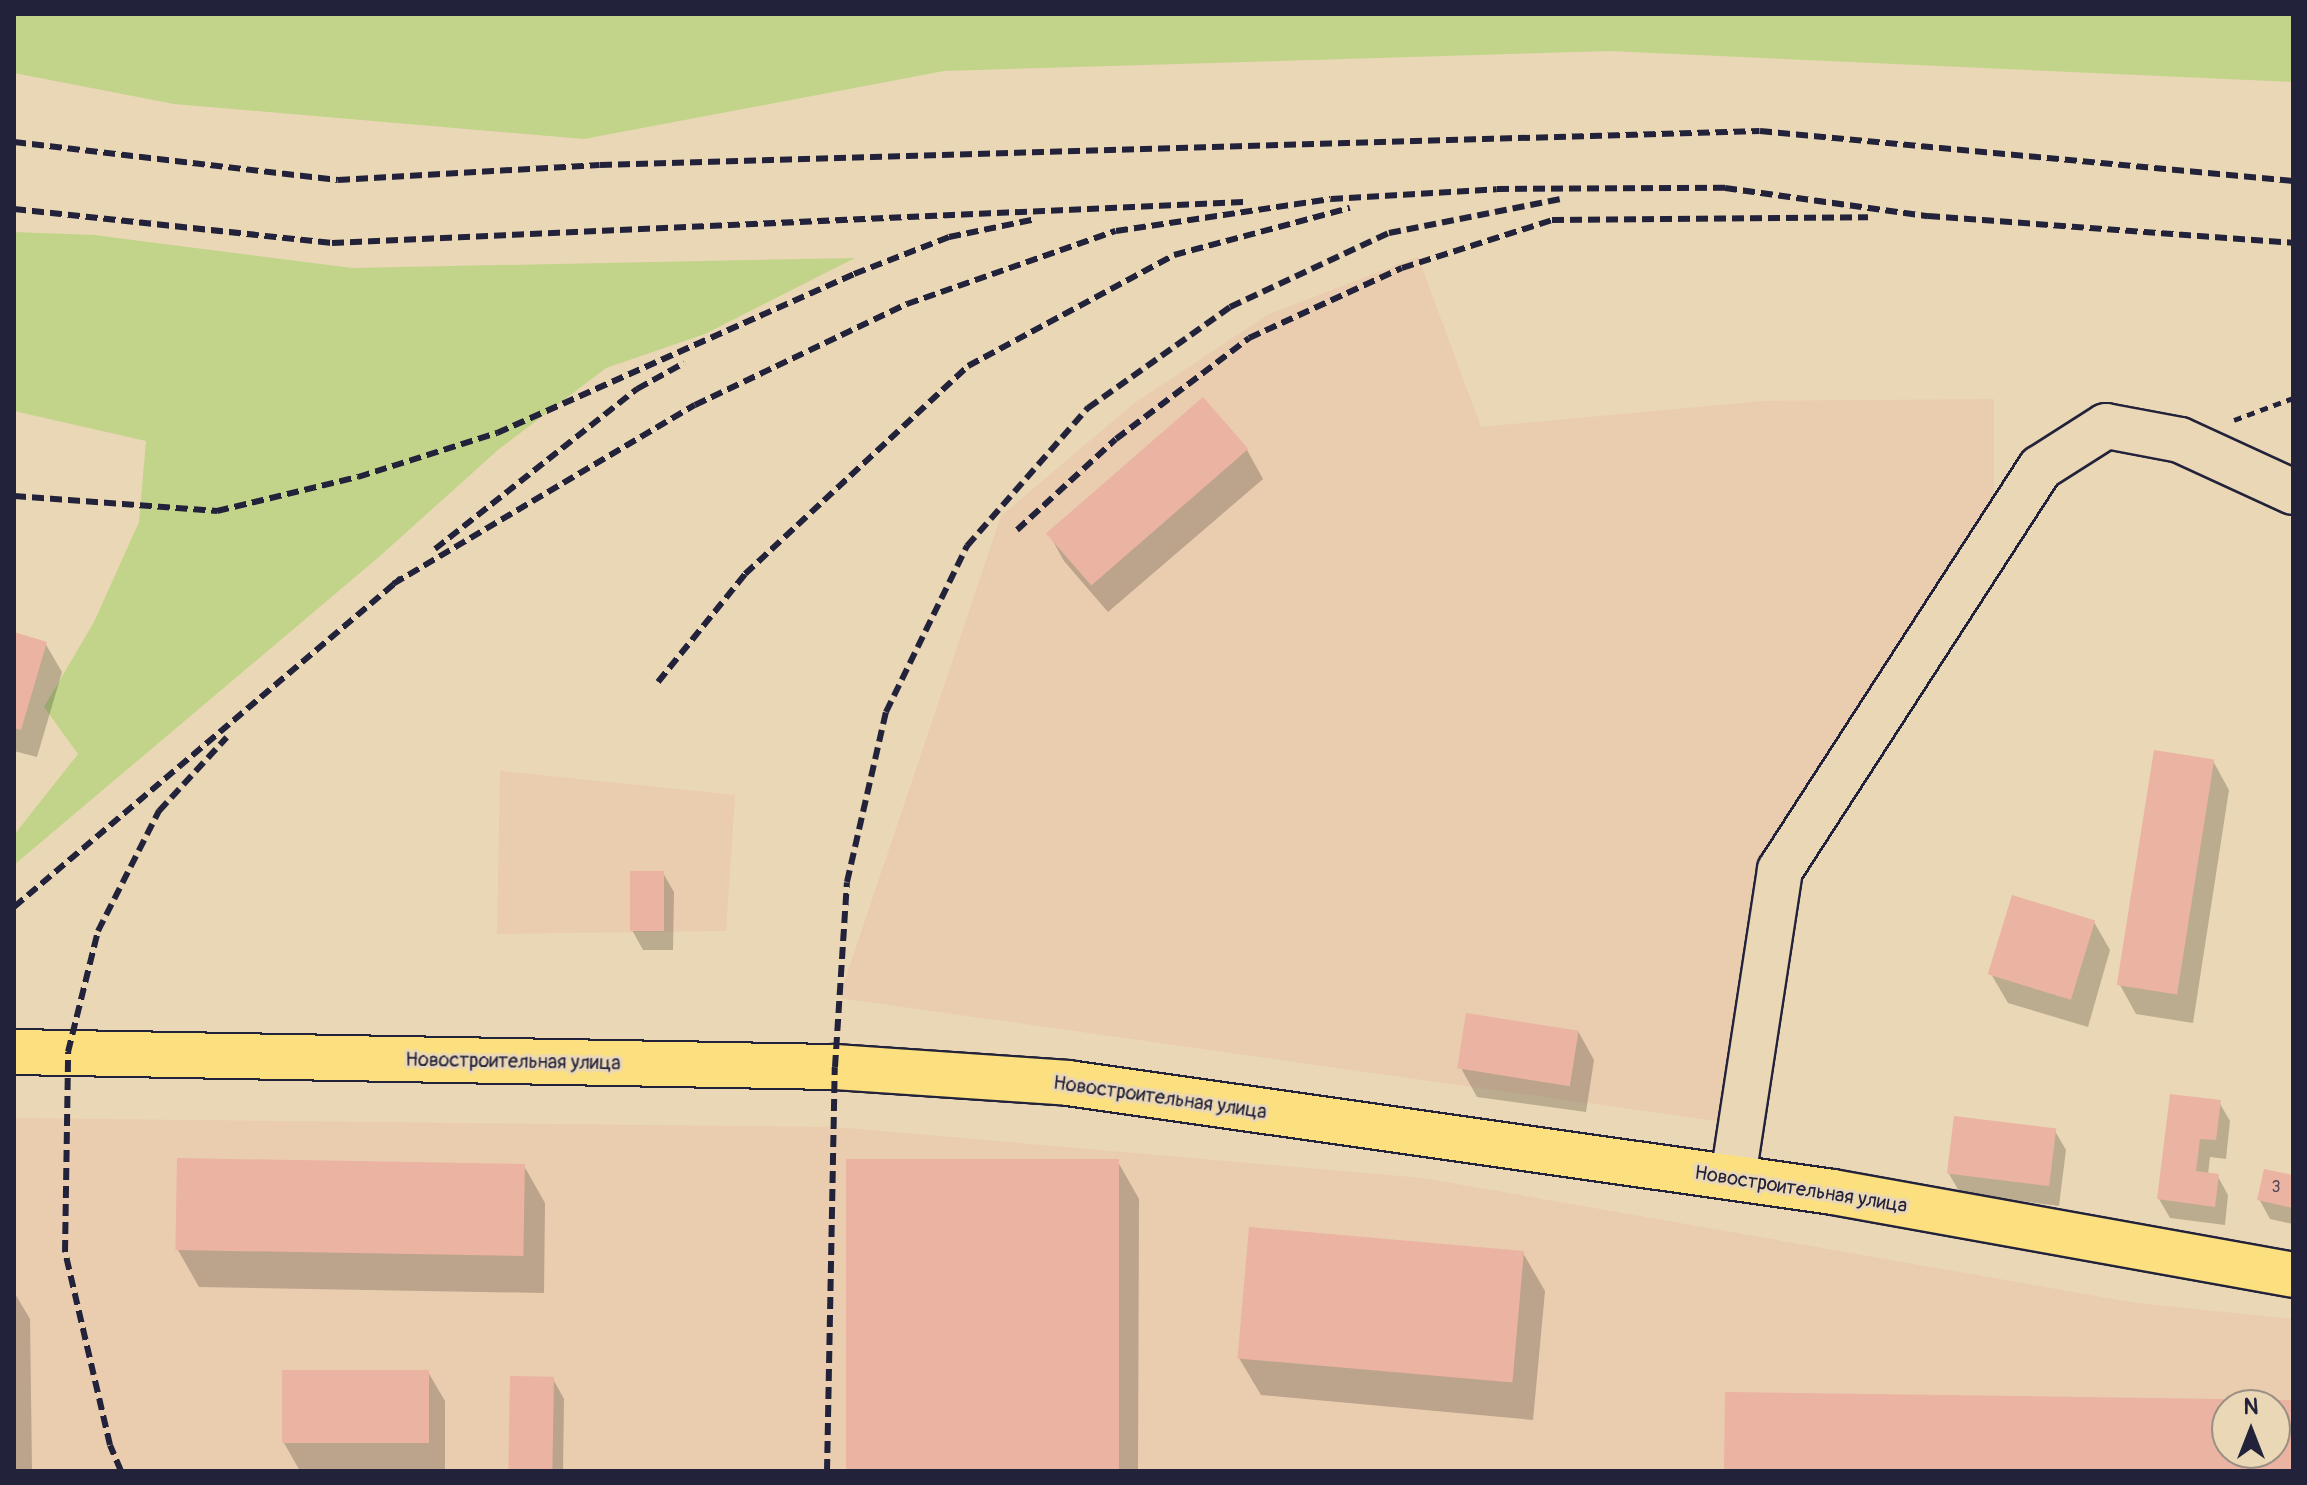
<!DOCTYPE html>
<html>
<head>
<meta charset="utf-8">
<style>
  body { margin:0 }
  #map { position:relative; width:2307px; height:1485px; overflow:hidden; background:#ead7b5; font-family:Pangolin,sans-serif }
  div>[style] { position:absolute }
  .built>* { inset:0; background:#eaccaf }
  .green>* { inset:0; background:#c1d48a }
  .shadow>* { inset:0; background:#0003 }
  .building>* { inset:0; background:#ebb3a2; transform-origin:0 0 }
  .path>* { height:5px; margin-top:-2.5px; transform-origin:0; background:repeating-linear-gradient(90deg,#22223b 0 8px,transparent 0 14px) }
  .roads { filter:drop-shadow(2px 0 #22223b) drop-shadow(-2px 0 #22223b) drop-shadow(0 2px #22223b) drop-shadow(0 -2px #22223b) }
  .minor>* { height:44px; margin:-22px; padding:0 22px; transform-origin:22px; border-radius:22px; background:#ead7b5 }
  .major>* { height:44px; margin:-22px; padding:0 22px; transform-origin:22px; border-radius:22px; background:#fce080 }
  .rail>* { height:6px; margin-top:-3px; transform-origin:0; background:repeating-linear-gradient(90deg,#22223b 0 12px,transparent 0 18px) }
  span { translate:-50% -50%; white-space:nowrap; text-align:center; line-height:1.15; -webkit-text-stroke:6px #ead7b5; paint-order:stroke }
  .number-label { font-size:16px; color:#544655 }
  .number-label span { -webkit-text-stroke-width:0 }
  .street-label { font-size:20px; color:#22223b }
  .frame { position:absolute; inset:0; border:16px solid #22223b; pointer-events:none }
  .north { position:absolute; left:2211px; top:1389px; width:80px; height:80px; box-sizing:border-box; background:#ead7b5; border:2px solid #9a8f84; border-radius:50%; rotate:0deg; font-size:22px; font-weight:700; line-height:32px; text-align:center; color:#22223b }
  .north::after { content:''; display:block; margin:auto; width:28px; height:36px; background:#22223b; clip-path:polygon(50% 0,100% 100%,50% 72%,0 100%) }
</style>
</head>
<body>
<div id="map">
  <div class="built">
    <i style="clip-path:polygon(1418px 257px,1481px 427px,1763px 401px,1994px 399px,1994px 529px,1804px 831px,1730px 1123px,839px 998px,1001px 516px,1133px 404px,1267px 315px)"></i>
    <i style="clip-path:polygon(500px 771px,735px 795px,726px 931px,497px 934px)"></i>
    <i style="clip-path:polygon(evenodd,14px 1118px,835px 1127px,1423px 1178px,2136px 1303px,2293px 1319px,2293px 1471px,14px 1471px,14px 1118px,2227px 1405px,2275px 1405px,2275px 1453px,2227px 1453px,2227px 1405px)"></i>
  </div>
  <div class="green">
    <i style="clip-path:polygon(14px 14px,2293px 14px,2293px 82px,1609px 51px,944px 71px,584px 139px,174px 104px,14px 73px)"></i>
    <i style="clip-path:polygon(14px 232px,94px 235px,352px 268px,855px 258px,705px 334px,606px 368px,499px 449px,380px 556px,14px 865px,14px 835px,78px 754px,44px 707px,94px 622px,139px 522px,146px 441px,14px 411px)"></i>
  </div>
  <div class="shadow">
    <i style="clip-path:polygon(1203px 400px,1247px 450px,1263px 479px,1108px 612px,1064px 561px,1048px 532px)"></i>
    <i style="clip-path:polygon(14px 634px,45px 643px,62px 672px,37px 757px,14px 751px)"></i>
    <i style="clip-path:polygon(2213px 761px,2229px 790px,2193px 1023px,2136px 1014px,2120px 985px)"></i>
    <i style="clip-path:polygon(663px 873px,674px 892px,673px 950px,643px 950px,632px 930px)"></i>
    <i style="clip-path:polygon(2094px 922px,2110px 950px,2088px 1027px,2008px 1003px,1991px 974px)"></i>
    <i style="clip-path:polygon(1578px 1031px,1594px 1060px,1586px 1112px,1477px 1097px,1461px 1068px)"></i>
    <i style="clip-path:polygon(2219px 1102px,2230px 1121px,2226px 1159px,2210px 1157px,2208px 1174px,2217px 1175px,2228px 1195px,2225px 1225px,2170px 1218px,2159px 1199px)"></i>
    <i style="clip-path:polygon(2055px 1131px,2066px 1150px,2059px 1206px,1960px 1193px,1949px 1174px)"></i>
    <i style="clip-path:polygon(1118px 1162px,1139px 1199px,1138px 1471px,847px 1471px)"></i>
    <i style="clip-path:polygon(524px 1166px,545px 1203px,544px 1293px,199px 1287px,178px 1250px)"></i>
    <i style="clip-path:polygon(2293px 1177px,2293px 1224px,2270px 1219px,2259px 1199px)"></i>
    <i style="clip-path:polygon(1523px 1253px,1545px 1291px,1533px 1420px,1261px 1395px,1239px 1358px)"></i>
    <i style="clip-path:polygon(14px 1292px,30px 1319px,32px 1471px,14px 1471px)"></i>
    <i style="clip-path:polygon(428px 1372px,445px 1401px,445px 1471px,300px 1471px,284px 1443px)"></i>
    <i style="clip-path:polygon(553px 1379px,564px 1399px,563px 1471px,510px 1471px)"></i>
  </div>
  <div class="building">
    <i style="left:1203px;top:397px;width:69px;height:208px;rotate:49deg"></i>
    <i style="clip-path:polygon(14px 632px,47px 642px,21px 730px,14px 728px)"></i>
    <i style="left:2154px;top:750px;width:61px;height:238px;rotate:9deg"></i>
    <i style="left:630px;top:871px;width:34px;height:60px"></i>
    <i style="left:2012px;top:895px;width:87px;height:83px;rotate:17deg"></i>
    <i style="left:1466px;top:1013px;width:114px;height:56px;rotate:9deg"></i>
    <i style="clip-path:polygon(2170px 1094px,2221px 1100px,2216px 1140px,2200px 1139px,2196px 1171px,2219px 1174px,2215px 1207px,2157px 1199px)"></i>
    <i style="left:1954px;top:1116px;width:103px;height:58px;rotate:7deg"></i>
    <i style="left:177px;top:1158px;width:348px;height:92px;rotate:1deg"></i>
    <i style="left:846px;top:1159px;width:273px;height:312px"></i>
    <i style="clip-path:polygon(2264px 1169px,2293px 1175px,2293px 1208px,2257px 1200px)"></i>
    <i style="left:1249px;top:1227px;width:276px;height:132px;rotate:5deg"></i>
    <i style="left:282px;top:1370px;width:147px;height:73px"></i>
    <i style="left:510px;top:1376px;width:44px;height:95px;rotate:1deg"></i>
    <i style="clip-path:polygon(evenodd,1725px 1392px,2293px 1400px,2293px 1471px,1724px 1471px,1725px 1392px,2227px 1405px,2275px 1405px,2275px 1453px,2227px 1453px,2227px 1405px)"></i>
  </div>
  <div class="path">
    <i style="left:2234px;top:420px;width:63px;rotate:-20.4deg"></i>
  </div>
  <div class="roads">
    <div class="minor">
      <i style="left:1733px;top:1177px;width:311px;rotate:-81.3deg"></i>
      <i style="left:1780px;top:870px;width:479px;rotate:-57.1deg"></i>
      <i style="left:2040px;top:468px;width:78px;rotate:-32.5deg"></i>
      <i style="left:2106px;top:426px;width:75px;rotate:10.7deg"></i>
      <i style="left:2180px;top:440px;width:124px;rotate:24.7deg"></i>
    </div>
    <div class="major">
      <i style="left:14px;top:1052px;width:821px;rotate:1.05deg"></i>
      <i style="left:835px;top:1067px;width:234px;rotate:3.9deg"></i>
      <i style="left:1068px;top:1083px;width:773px;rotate:8.11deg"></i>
      <i style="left:1833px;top:1192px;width:467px;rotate:10.2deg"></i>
    </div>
  </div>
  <div class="rail">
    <i style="left:14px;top:142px;width:326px;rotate:6.7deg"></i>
    <i style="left:338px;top:180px;width:262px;rotate:-3.3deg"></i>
    <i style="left:600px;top:165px;width:1160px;rotate:-1.68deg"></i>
    <i style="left:1760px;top:131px;width:535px;rotate:5.36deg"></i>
    <i style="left:14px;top:209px;width:320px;rotate:6.1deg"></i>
    <i style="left:332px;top:243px;width:912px;rotate:-2.58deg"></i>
    <i style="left:14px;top:496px;width:204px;rotate:4.2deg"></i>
    <i style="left:217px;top:511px;width:145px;rotate:-13.6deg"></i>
    <i style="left:358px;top:477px;width:146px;rotate:-17.6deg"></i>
    <i style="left:497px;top:433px;width:391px;rotate:-24deg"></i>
    <i style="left:854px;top:274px;width:102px;rotate:-21.3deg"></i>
    <i style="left:949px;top:237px;width:89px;rotate:-11.7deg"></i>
    <i style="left:1017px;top:530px;width:134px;rotate:-42.6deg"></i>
    <i style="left:1116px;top:439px;width:167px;rotate:-37.2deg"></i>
    <i style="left:1249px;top:338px;width:168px;rotate:-24.6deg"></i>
    <i style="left:1402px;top:268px;width:157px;rotate:-17.7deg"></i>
    <i style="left:1552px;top:220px;width:316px;rotate:-0.5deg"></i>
    <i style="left:435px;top:549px;width:258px;rotate:-38.4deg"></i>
    <i style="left:637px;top:389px;width:54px;rotate:-29deg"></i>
    <i style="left:393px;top:584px;width:351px;rotate:-30.7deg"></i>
    <i style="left:695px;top:405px;width:235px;rotate:-25.5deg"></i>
    <i style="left:907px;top:304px;width:221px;rotate:-19.3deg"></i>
    <i style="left:1116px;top:231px;width:217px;rotate:-8.5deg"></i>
    <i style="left:1331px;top:199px;width:166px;rotate:-3.4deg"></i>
    <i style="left:1497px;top:189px;width:228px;rotate:-0.3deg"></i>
    <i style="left:1725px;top:188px;width:205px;rotate:7.9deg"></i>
    <i style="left:1928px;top:216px;width:366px;rotate:4.2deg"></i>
    <i style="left:658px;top:682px;width:139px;rotate:-51.1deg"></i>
    <i style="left:745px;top:574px;width:305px;rotate:-43deg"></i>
    <i style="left:968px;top:366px;width:234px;rotate:-28.3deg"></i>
    <i style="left:1174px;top:255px;width:182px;rotate:-15deg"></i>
    <i style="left:14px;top:907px;width:508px;rotate:-40.37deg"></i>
    <i style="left:121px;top:1471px;width:28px;rotate:-113deg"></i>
    <i style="left:110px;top:1445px;width:198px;rotate:-103.1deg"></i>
    <i style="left:65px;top:1252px;width:200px;rotate:-89.1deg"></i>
    <i style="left:68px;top:1052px;width:125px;rotate:-76.1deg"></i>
    <i style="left:98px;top:931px;width:135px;rotate:-63.1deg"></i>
    <i style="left:159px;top:811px;width:100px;rotate:-47.4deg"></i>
    <i style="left:827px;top:1471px;width:404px;rotate:-88.9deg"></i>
    <i style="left:835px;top:1067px;width:185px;rotate:-86.3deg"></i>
    <i style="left:847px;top:882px;width:174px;rotate:-77.1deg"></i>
    <i style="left:886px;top:712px;width:185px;rotate:-64deg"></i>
    <i style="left:967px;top:546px;width:184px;rotate:-48.8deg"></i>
    <i style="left:1088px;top:408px;width:174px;rotate:-35.4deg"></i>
    <i style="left:1230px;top:307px;width:175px;rotate:-25deg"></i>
    <i style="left:1389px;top:233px;width:180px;rotate:-11.2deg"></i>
  </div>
  <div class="number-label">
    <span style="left:2276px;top:1187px">3</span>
  </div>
  <div class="street-label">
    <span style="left:513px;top:1061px;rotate:1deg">Новостроительная улица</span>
    <span style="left:1160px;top:1097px;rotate:8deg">Новостроительная улица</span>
    <span style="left:1801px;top:1189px;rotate:9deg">Новостроительная улица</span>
  </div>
  <div class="frame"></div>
  <div class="north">N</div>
</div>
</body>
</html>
